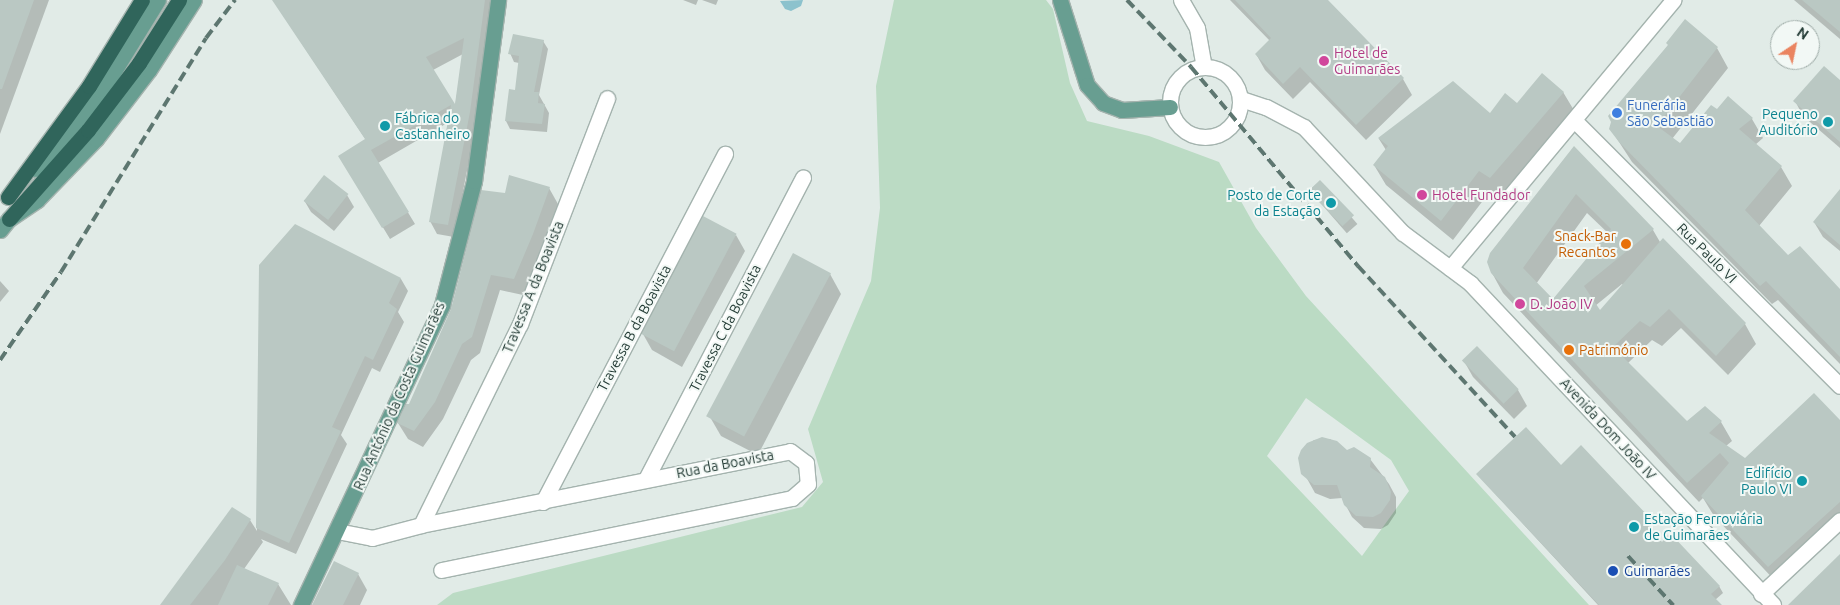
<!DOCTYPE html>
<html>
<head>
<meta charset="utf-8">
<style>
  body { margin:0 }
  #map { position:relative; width:1840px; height:605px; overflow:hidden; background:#e1ebe7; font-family:Ubuntu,sans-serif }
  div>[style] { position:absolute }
  .green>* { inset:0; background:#bbdbc4 }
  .water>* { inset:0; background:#8cc2cd }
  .shadow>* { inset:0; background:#0003; transform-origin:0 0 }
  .building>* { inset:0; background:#bac8c3; transform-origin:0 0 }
  .roads { filter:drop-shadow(1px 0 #a4b3ae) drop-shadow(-1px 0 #a4b3ae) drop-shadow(0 1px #a4b3ae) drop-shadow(0 -1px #a4b3ae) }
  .minor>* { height:15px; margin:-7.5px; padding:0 7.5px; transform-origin:7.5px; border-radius:7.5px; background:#fff }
  .minor>.ring { margin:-7.5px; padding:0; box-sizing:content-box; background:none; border:15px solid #fff; border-radius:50% }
  .major>* { height:15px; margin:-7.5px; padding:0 7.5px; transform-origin:7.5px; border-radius:7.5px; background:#689e91 }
  .highway>* { height:15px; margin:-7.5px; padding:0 7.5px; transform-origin:7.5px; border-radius:7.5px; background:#30655b }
  .rail>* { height:4px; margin-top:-2px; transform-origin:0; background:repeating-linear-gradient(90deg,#5d7670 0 10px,transparent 0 15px) }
  .dots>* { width:14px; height:14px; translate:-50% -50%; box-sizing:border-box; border:2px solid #f2f8f5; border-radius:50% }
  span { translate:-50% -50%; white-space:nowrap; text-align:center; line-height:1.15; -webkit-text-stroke:4px #f2f8f5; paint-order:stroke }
  .hotel-label { font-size:14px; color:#b23c85 }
  .left { translate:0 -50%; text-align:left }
  .shop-label { font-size:14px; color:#366cbe }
  .culture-label { font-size:14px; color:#0d838f }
  .right { translate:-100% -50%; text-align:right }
  .food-label { font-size:14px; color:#c56008 }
  .street-label { font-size:14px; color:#233b35 }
  .transit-label { font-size:14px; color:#164399 }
  .north { position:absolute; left:1770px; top:20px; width:50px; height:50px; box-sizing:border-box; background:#f2f8f5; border:1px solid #9faca8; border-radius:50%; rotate:34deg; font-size:14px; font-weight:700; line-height:20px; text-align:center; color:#233b35 }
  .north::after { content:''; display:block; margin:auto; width:18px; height:22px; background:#ea8460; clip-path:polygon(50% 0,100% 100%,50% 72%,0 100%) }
</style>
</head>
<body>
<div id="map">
  <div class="green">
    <i style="clip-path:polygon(evenodd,894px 0,1046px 0,1053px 9px,1070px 83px,1087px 121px,1149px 136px,1219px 162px,1256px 228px,1306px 296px,1589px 605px,437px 605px,453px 593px,802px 507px,823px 482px,808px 429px,871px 281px,880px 208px,876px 86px,894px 0,1306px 398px,1391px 460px,1409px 491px,1362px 556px,1267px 456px,1306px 398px)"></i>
  </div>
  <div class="water">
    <i style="clip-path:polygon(803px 0,801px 6px,791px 11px,785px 9px,780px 1px)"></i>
  </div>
  <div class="shadow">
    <i style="clip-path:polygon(0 0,49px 0,0 134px)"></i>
    <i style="clip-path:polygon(evenodd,273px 0,493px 0,476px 125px,454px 237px,437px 234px,430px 221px,449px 122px,378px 163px,415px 224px,390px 239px,347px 168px,366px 140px,273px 0,463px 54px,455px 107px,433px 70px,463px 54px)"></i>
    <i style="clip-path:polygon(683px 0,698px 0,696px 5px)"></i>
    <i style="clip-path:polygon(702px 0,718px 0,716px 5px)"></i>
    <i style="clip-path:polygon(1230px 0,1327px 0,1403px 79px,1412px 95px,1366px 140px,1310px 82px,1293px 99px,1265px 70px,1256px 54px,1270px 41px)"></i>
    <i style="clip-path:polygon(1794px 0,1840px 0,1840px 39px)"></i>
    <i style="clip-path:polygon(1685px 21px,1717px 48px,1728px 68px,1672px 139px,1680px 145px,1717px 111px,1752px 119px,1763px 138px,1755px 145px,1781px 167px,1792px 186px,1759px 226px,1788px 256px,1840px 291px,1840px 364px,1778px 300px,1772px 304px,1632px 162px,1610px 128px)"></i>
    <i style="clip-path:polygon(543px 41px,548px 49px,539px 95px,549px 113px,547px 132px,510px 129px,506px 121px,511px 91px,516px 91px,519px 63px,514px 62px,510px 53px)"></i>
    <i style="clip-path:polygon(1840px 81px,1840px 148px,1803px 116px,1795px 101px)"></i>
    <i style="clip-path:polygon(1563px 92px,1575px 112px,1502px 198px,1491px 190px,1453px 240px,1386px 185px,1374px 165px,1386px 150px,1379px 139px,1490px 114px)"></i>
    <i style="clip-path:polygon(evenodd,1574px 148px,1653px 230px,1660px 242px,1663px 240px,1745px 324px,1756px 344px,1728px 375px,1681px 328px,1662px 346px,1652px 340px,1628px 363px,1687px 423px,1721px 422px,1732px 441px,1726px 446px,1745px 460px,1840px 422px,1840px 531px,1780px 586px,1714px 516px,1703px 498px,1699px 502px,1503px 293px,1492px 273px,1574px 148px,1587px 213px,1609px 234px,1553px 301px,1536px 284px,1587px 213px,1574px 148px,1622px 284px,1623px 285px,1600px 312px,1595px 306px,1622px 284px)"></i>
    <i style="left:1320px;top:181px;width:57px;height:14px;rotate:49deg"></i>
    <i style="clip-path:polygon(549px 188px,558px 204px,523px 295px,500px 290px,480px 353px,471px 360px,443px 419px,423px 447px,408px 439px,398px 423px,409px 406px,506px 194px)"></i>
    <i style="clip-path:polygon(1840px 191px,1840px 251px,1823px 237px,1814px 222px)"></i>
    <i style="clip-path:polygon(347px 195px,354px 207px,334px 231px,311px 212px,304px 200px)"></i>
    <i style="clip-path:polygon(736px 235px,745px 251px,682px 367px,652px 350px,643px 334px)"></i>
    <i style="clip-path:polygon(260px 266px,401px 279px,408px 291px,398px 312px,404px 322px,380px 372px,372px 368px,341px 435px,347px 444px,296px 554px,261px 539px,263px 542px,244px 569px,278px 584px,291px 605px,162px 605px,232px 509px,250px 520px,257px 531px)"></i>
    <i style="clip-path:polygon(830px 274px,841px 294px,758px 455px,721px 436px,710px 417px)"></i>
    <i style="clip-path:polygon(0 281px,9px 291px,0 302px)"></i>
    <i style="clip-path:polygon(1464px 361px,1518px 390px,1527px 406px,1514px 419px,1473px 377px)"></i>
    <i style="clip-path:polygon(1330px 439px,1347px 451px,1370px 459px,1389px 484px,1396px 497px,1396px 513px,1388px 525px,1381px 529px,1364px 528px,1352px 517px,1342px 498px,1330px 499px,1315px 493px,1300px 466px,1303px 450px,1314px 440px)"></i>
    <i style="clip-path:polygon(1561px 466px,1648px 518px,1652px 524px,1648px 528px,1662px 543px,1719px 586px,1723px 593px,1715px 600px,1718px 605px,1598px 605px,1477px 474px)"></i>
    <i style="clip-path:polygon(358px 574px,367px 590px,360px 605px,313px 605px)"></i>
  </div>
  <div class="building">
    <i style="clip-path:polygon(0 0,34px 0,2px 89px,0 89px)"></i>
    <i style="clip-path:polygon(evenodd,272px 0,485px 0,470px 112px,448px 225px,429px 222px,451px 105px,371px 150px,409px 212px,382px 228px,338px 156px,365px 139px,272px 0,464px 38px,455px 104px,426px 57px,464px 38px)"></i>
    <i style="clip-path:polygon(1235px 0,1328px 0,1404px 78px,1356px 125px,1300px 67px,1283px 84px,1255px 54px,1271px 38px)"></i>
    <i style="clip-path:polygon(1802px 0,1840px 0,1840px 32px)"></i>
    <i style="clip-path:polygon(1685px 19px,1718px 47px,1657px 126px,1680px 143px,1711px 105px,1717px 109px,1728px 96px,1753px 118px,1739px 129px,1782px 166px,1745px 210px,1788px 255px,1800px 246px,1840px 289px,1840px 357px,1766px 281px,1760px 286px,1619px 142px,1609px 129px,1611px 122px,1608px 116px,1668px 45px,1666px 43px)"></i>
    <i style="clip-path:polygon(513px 34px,544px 40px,534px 92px,539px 92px,538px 103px,545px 104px,542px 124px,505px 121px,509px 89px,515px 90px,519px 56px,508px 54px)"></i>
    <i style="clip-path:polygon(1824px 66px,1840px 80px,1840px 142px,1793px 101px)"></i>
    <i style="clip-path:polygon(1542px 73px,1564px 92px,1490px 178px,1479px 171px,1441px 221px,1373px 165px,1388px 146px,1378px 138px,1453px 81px,1490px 113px,1505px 93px,1517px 103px)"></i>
    <i style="clip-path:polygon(evenodd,1574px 146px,1654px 229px,1584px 286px,1600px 310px,1663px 238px,1746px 323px,1716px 356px,1669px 309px,1650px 327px,1640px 321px,1613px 347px,1687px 421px,1705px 406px,1722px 421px,1709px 433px,1745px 458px,1814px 393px,1840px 420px,1840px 502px,1768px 567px,1701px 496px,1729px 463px,1720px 453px,1687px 483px,1491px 273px,1487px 262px,1490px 253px,1574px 146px,1576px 194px,1611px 229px,1553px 299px,1523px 268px,1576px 194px)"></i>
    <i style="left:324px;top:175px;width:31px;height:33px;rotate:38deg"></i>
    <i style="clip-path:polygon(509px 175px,550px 187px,533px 234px,514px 279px,491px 275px,472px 337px,462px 344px,435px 402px,414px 431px,397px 423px,406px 404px,409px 404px,451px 309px,481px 190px,505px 193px)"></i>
    <i style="left:1320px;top:180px;width:49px;height:16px;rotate:46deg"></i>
    <i style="clip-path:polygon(1840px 189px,1840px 245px,1813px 222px)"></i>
    <i style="left:703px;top:216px;width:38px;height:133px;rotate:28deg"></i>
    <i style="clip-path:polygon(295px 224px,401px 278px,389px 303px,397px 309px,373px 360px,365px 356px,332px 427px,341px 431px,289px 543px,256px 528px,259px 265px)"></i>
    <i style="left:793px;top:253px;width:43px;height:185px;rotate:28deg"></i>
    <i style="left:1477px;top:346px;width:60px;height:21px;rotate:46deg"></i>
    <i style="clip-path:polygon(1526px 427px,1561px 465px,1581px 445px,1649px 517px,1644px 522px,1662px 542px,1670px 533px,1720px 586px,1711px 594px,1722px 605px,1599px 605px,1476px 474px)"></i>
    <i style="clip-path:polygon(1322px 437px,1337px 441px,1347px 450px,1354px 447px,1371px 458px,1370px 467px,1385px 477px,1391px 492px,1390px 500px,1381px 513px,1373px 517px,1356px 516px,1344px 505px,1337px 485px,1314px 485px,1301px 474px,1298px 458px,1301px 450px,1307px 443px)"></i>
    <i style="clip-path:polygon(232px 507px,251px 519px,225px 560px,190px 605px,160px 605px)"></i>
    <i style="clip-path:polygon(1840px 554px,1840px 605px,1788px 605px)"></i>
    <i style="clip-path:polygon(334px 561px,359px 573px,343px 605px,312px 605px)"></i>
    <i style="clip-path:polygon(237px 565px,279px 583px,268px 605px,218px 605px)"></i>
  </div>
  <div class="roads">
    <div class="minor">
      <i style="left:1181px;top:0;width:32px;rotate:60deg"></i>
      <i style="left:1197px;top:28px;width:39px;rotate:80deg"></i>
      <i class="ring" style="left:1170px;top:67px;width:55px;height:55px"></i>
      <i style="left:1241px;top:99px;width:26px;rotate:18deg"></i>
      <i style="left:1266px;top:107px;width:43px;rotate:27.8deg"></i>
      <i style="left:1304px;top:127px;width:145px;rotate:47deg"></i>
      <i style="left:1403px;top:233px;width:84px;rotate:36.7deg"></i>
      <i style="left:1470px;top:283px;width:442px;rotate:46.7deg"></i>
      <i style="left:1574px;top:120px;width:376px;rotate:45deg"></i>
      <i style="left:1450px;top:268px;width:349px;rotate:-50.2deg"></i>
      <i style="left:646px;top:479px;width:340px;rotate:-62.5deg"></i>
      <i style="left:543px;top:502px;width:393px;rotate:-62.4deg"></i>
      <i style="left:421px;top:525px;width:224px;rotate:-63.8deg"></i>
      <i style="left:520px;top:324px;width:242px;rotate:-68.9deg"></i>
      <i style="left:337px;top:531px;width:36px;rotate:11deg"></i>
      <i style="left:372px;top:538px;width:51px;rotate:-14.9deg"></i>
      <i style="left:421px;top:525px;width:376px;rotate:-11.3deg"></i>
      <i style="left:790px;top:451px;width:20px;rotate:37deg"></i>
      <i style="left:806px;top:463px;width:21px;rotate:85deg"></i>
      <i style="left:808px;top:484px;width:21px;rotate:139deg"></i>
      <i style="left:792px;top:498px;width:358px;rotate:168.4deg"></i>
      <i style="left:1761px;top:594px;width:108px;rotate:-43.1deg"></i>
    </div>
    <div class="major">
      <i style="left:1060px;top:0;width:89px;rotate:72.4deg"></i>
      <i style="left:1087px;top:85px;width:24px;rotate:48deg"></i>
      <i style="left:1103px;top:103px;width:20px;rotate:20deg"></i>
      <i style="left:1122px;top:110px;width:48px;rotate:-3.6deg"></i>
      <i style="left:35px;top:169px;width:103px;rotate:-49.3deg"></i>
      <i style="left:102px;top:91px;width:107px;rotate:-58.4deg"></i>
      <i style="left:0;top:230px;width:14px;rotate:-51deg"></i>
      <i style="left:9px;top:219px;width:34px;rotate:-34deg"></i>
      <i style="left:37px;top:200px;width:85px;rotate:-46deg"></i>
      <i style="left:96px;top:139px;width:87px;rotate:-52.5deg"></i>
      <i style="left:149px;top:70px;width:83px;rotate:-57.3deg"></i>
      <i style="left:301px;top:605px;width:331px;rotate:-64.8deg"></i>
      <i style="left:442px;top:305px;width:128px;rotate:-75.5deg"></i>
      <i style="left:474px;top:181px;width:183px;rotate:-82.4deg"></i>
    </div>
    <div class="highway">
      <i style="left:8px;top:197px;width:137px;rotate:-53.9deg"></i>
      <i style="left:89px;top:86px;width:101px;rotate:-58.4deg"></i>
      <i style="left:9px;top:219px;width:119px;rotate:-48.4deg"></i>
      <i style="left:88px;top:130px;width:84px;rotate:-52.7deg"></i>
      <i style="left:139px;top:63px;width:75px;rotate:-57.6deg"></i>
    </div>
  </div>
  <div class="rail">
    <i style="left:1127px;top:0;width:93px;rotate:46.3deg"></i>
    <i style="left:1191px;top:67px;width:260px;rotate:50deg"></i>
    <i style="left:1358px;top:266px;width:232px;rotate:47.4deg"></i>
    <i style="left:0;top:360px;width:107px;rotate:-55.3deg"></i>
    <i style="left:61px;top:272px;width:275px;rotate:-58.2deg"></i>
    <i style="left:206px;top:38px;width:48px;rotate:-52.7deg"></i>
    <i style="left:1628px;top:556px;width:67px;rotate:47.4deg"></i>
  </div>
  <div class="dots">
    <i style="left:1324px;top:61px;background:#d1479c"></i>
    <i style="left:1617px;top:113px;background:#3f7fe0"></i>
    <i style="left:1828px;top:122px;background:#0f9aa8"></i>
    <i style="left:385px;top:126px;background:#0f9aa8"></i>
    <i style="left:1422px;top:195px;background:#d1479c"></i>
    <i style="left:1331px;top:203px;background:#0f9aa8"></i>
    <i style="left:1626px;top:244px;background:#e8710a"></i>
    <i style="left:1520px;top:304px;background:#d1479c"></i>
    <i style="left:1569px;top:350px;background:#e8710a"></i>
    <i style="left:1802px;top:481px;background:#0f9aa8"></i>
    <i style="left:1634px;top:527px;background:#0f9aa8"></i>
    <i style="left:1613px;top:571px;background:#1a4fb4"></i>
  </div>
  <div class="hotel-label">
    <span class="left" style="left:1334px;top:61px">Hotel de<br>Guimarães</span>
    <span class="left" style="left:1432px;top:195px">Hotel Fundador</span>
    <span class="left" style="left:1530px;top:304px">D. João IV</span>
  </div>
  <div class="shop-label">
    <span class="left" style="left:1627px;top:113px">Funerária<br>São Sebastião</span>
  </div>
  <div class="culture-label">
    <span class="right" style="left:1818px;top:122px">Pequeno<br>Auditório</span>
    <span class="left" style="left:395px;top:126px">Fábrica do<br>Castanheiro</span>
    <span class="right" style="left:1321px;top:203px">Posto de Corte<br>da Estação</span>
    <span class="right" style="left:1792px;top:481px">Edifício<br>Paulo VI</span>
    <span class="left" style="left:1644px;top:527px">Estação Ferroviária<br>de Guimarães</span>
  </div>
  <div class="food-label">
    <span class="right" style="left:1616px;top:244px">Snack-Bar<br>Recantos</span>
    <span class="left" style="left:1579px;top:350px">Património</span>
  </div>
  <div class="street-label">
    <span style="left:1707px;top:253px;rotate:45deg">Rua Paulo VI</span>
    <span style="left:533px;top:287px;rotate:-68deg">Travessa A da Boavista</span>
    <span style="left:634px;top:328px;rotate:-62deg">Travessa B da Boavista</span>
    <span style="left:725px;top:328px;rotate:-63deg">Travessa C da Boavista</span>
    <span style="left:399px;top:396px;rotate:-66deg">Rua António da Costa Guimarães</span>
    <span style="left:1608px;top:429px;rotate:47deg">Avenida Dom João IV</span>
    <span style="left:725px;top:464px;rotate:-11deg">Rua da Boavista</span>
  </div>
  <div class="transit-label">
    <span class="left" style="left:1624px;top:571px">Guimarães</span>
  </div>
  <div class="north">N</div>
</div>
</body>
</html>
